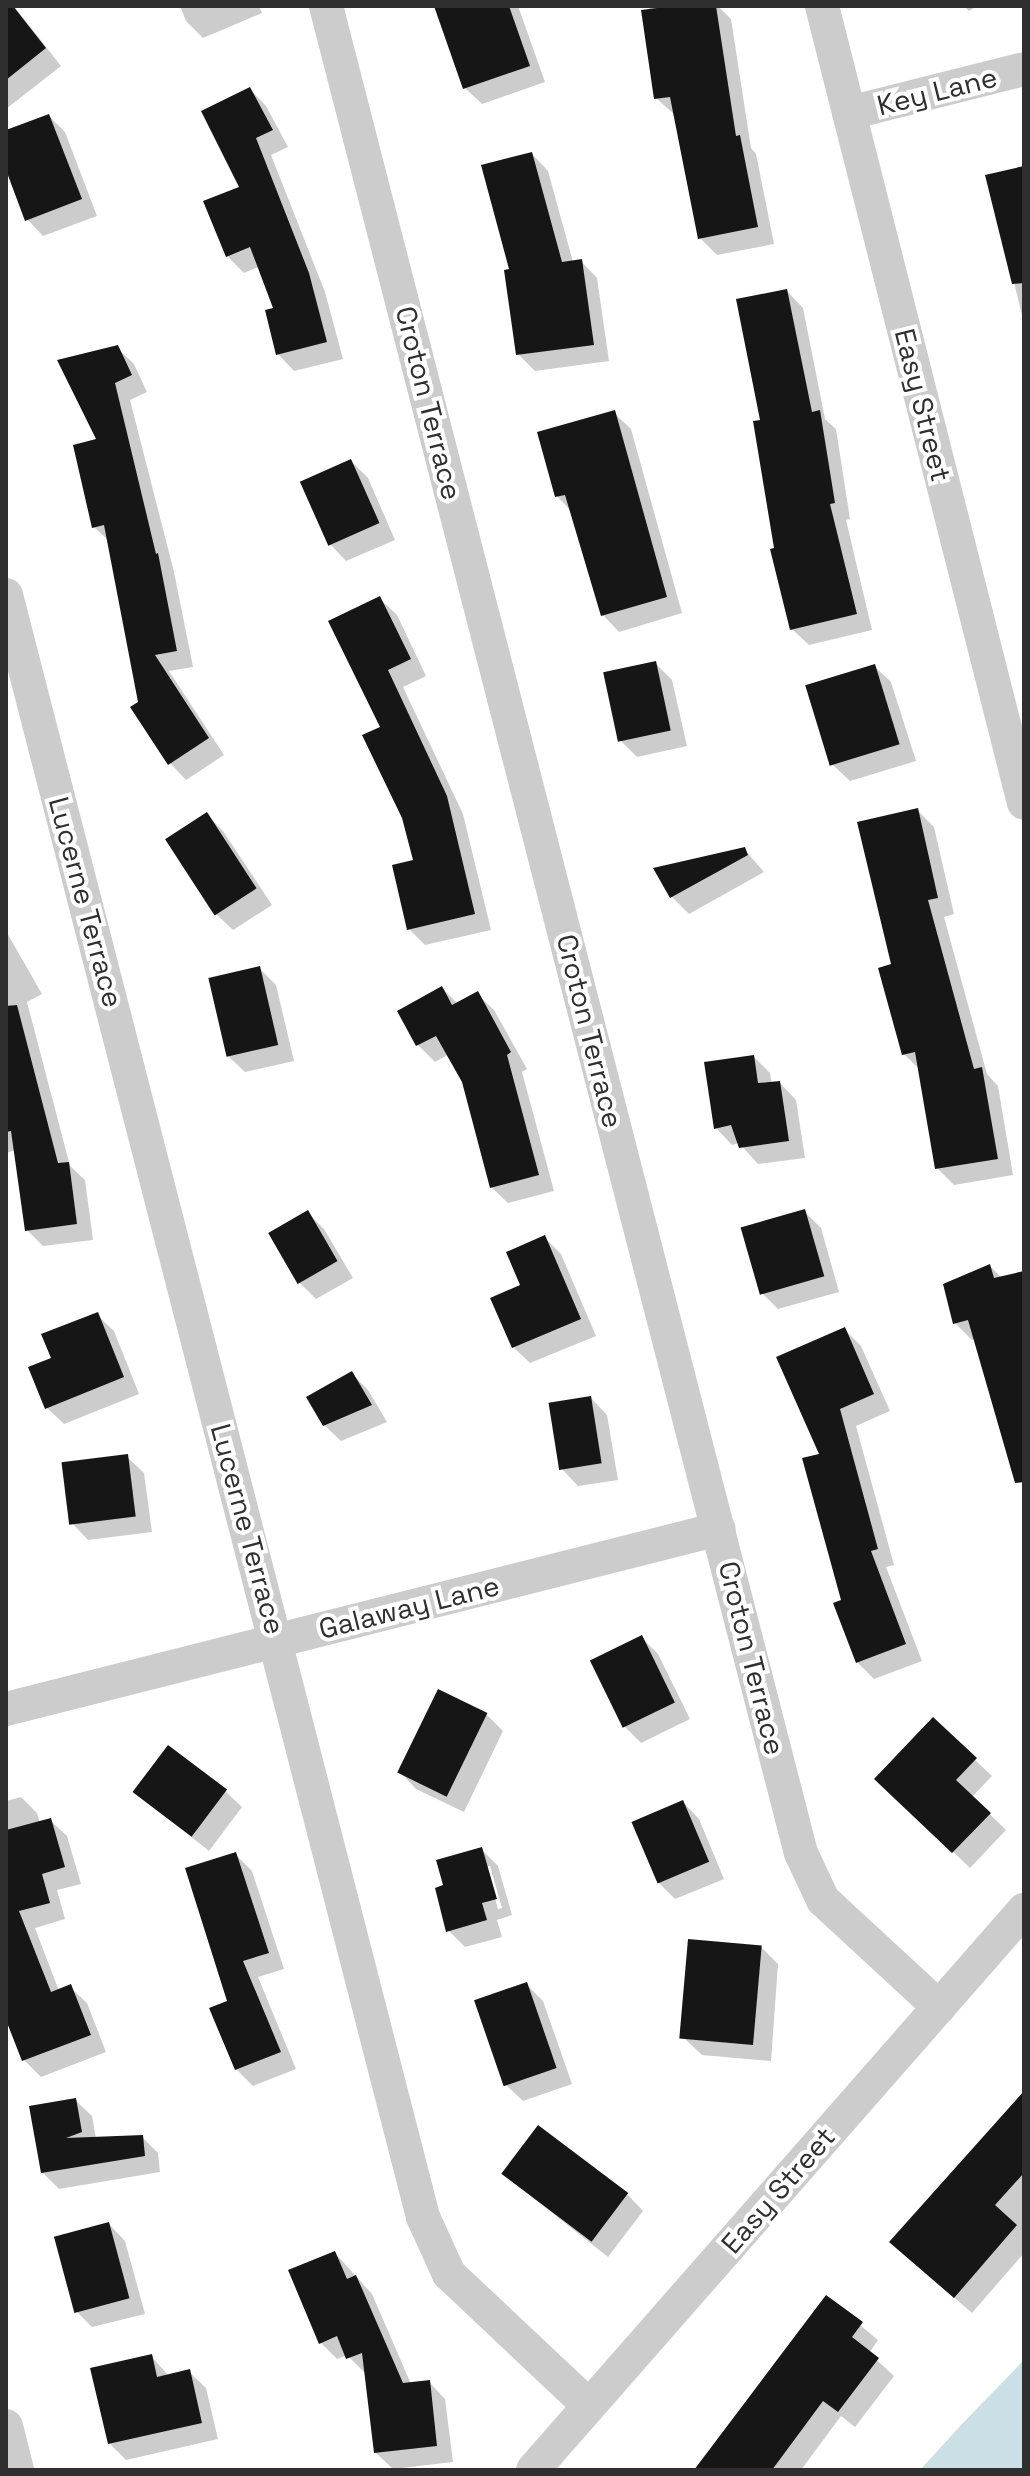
<!DOCTYPE html>
<html>
<head>
<meta charset="utf-8">
<style>
  body { margin:0 }
  #map { position:relative; width:1030px; height:2476px; overflow:hidden; background:#fff; font-family:"Space Grotesk",sans-serif }
  div>[style] { position:absolute }
  .water>* { inset:0; background:#cae0e6 }
  .shadow>* { inset:0; background:#0003 }
  .building>* { inset:0; background:#161616; transform-origin:0 0 }
  .minor>* { height:34px; margin:-17px; padding:0 17px; transform-origin:17px; border-radius:17px; background:#ccc }
  span { translate:-50% -50%; white-space:nowrap; text-align:center; line-height:1.15; -webkit-text-stroke:8px #fff; paint-order:stroke }
  .street-label { font-size:28px; color:#2f2f2f }
  .frame { position:absolute; inset:0; border:8px solid #2f2f2f; pointer-events:none }
</style>
</head>
<body>
<div id="map">
  <div class="water">
    <i style="clip-path:polygon(1024px 2360px,1024px 2470px,920px 2470px,962px 2424px)"></i>
  </div>
  <div class="shadow">
    <i style="clip-path:polygon(6px 6px,14px 6px,61px 66px,6px 109px)"></i>
    <i style="clip-path:polygon(180px 6px,259px 6px,262px 13px,203px 38px,186px 21px)"></i>
    <i style="clip-path:polygon(441px 6px,518px 6px,545px 82px,482px 104px,465px 88px)"></i>
    <i style="clip-path:polygon(649px 6px,718px 6px,731px 19px,751px 148px,756px 154px,774px 244px,717px 255px,700px 238px,675px 115px,656px 98px)"></i>
    <i style="clip-path:polygon(964px 6px,977px 6px,969px 11px)"></i>
    <i style="clip-path:polygon(250px 89px,266px 106px,288px 147px,271px 155px,325px 292px,343px 359px,294px 371px,278px 354px,276px 309px,260px 266px,244px 273px,227px 256px,242px 188px)"></i>
    <i style="clip-path:polygon(49px 116px,65px 132px,97px 216px,43px 236px,27px 219px,6px 164px,6px 132px)"></i>
    <i style="clip-path:polygon(532px 154px,548px 171px,573px 262px,581px 261px,597px 278px,609px 361px,535px 371px,518px 354px,511px 271px)"></i>
    <i style="clip-path:polygon(1024px 168px,1024px 323px,988px 177px)"></i>
    <i style="clip-path:polygon(787px 291px,803px 308px,825px 419px,836px 429px,850px 519px,846px 520px,872px 630px,809px 645px,792px 629px,777px 549px,763px 421px)"></i>
    <i style="clip-path:polygon(117px 348px,134px 364px,147px 392px,130px 400px,174px 572px,193px 667px,169px 671px,224px 755px,186px 780px,170px 763px,140px 703px,109px 541px,94px 527px,99px 441px)"></i>
    <i style="clip-path:polygon(614px 413px,631px 429px,682px 613px,619px 632px,603px 615px,571px 511px,557px 496px)"></i>
    <i style="clip-path:polygon(351px 461px,368px 478px,395px 540px,346px 561px,330px 544px)"></i>
    <i style="clip-path:polygon(380px 599px,397px 615px,426px 676px,403px 687px,463px 814px,491px 930px,425px 945px,409px 929px,415px 861px,382px 728px)"></i>
    <i style="clip-path:polygon(655px 663px,672px 680px,687px 746px,637px 757px,620px 740px)"></i>
    <i style="clip-path:polygon(874px 666px,891px 682px,916px 761px,850px 781px,833px 765px)"></i>
    <i style="clip-path:polygon(917px 810px,934px 827px,954px 914px,944px 917px,987px 1074px,998px 1086px,1013px 1175px,954px 1185px,937px 1168px,920px 1070px,904px 1054px,893px 966px)"></i>
    <i style="clip-path:polygon(207px 815px,223px 831px,272px 905px,233px 930px,216px 914px)"></i>
    <i style="clip-path:polygon(744px 849px,764px 872px,689px 914px,672px 897px,656px 869px)"></i>
    <i style="clip-path:polygon(6px 931px,42px 994px,27px 1002px,70px 1166px,85px 1180px,93px 1240px,43px 1246px,27px 1230px,16px 1150px,6px 1153px)"></i>
    <i style="clip-path:polygon(259px 968px,276px 985px,294px 1061px,245px 1072px,228px 1056px)"></i>
    <i style="clip-path:polygon(442px 988px,458px 1004px,477px 994px,494px 1010px,527px 1069px,522px 1072px,554px 1191px,508px 1203px,491px 1187px,464px 1081px,449px 1054px,435px 1062px,418px 1045px,399px 1011px)"></i>
    <i style="clip-path:polygon(754px 1057px,770px 1073px,772px 1084px,780px 1083px,796px 1100px,805px 1158px,758px 1164px,739px 1143px,732px 1145px,716px 1128px)"></i>
    <i style="clip-path:polygon(804px 1211px,821px 1228px,839px 1292px,778px 1309px,761px 1292px)"></i>
    <i style="clip-path:polygon(308px 1213px,324px 1229px,353px 1278px,316px 1299px,299px 1282px)"></i>
    <i style="clip-path:polygon(545px 1238px,561px 1254px,596px 1336px,530px 1363px,513px 1347px,522px 1286px)"></i>
    <i style="clip-path:polygon(990px 1266px,1002px 1278px,1024px 1273px,1024px 1459px,975px 1339px,972px 1340px,955px 1323px)"></i>
    <i style="clip-path:polygon(97px 1315px,114px 1331px,139px 1394px,64px 1424px,47px 1408px,53px 1359px)"></i>
    <i style="clip-path:polygon(844px 1329px,861px 1346px,890px 1411px,856px 1426px,894px 1565px,886px 1567px,922px 1661px,874px 1679px,857px 1662px,843px 1601px,822px 1455px)"></i>
    <i style="clip-path:polygon(352px 1374px,368px 1390px,387px 1422px,341px 1441px,324px 1425px)"></i>
    <i style="clip-path:polygon(591px 1398px,607px 1415px,618px 1480px,578px 1486px,562px 1469px)"></i>
    <i style="clip-path:polygon(127px 1457px,144px 1473px,152px 1532px,88px 1540px,72px 1523px)"></i>
    <i style="clip-path:polygon(642px 1638px,658px 1654px,690px 1719px,641px 1743px,625px 1727px)"></i>
    <i style="clip-path:polygon(487px 1715px,503px 1731px,464px 1812px,416px 1789px,400px 1772px)"></i>
    <i style="clip-path:polygon(975px 1760px,992px 1776px,972px 1797px,1006px 1830px,970px 1868px,894px 1795px)"></i>
    <i style="clip-path:polygon(225px 1791px,242px 1807px,209px 1851px,135px 1792px)"></i>
    <i style="clip-path:polygon(21px 1797px,37px 1813px,40px 1823px,50px 1820px,67px 1836px,81px 1884px,57px 1890px,65px 1919px,35px 1928px,59px 1991px,70px 1987px,87px 2003px,106px 2052px,41px 2077px,24px 2060px,6px 2014px,6px 1801px)"></i>
    <i style="clip-path:polygon(683px 1802px,699px 1819px,724px 1879px,675px 1899px,658px 1882px)"></i>
    <i style="clip-path:polygon(evenodd,482px 1850px,498px 1866px,512px 1915px,497px 1920px,502px 1937px,465px 1947px,448px 1930px,446px 1887px,482px 1850px,486px 1866px,490px 1866px,502px 1908px,498px 1909px,486px 1866px)"></i>
    <i style="clip-path:polygon(235px 1854px,252px 1871px,284px 1969px,258px 1977px,296px 2069px,253px 2086px,236px 2069px,230px 2002px)"></i>
    <i style="clip-path:polygon(761px 1947px,778px 1964px,771px 2061px,702px 2055px,685px 2039px)"></i>
    <i style="clip-path:polygon(526px 1984px,543px 2001px,572px 2084px,523px 2101px,506px 2085px)"></i>
    <i style="clip-path:polygon(1024px 2094px,1024px 2253px,972px 2313px,909px 2258px)"></i>
    <i style="clip-path:polygon(75px 2100px,92px 2116px,96px 2139px,142px 2137px,158px 2153px,160px 2172px,59px 2189px,42px 2172px)"></i>
    <i style="clip-path:polygon(503px 2174px,627px 2194px,643px 2211px,608px 2257px)"></i>
    <i style="clip-path:polygon(109px 2224px,125px 2241px,145px 2314px,92px 2327px,76px 2311px)"></i>
    <i style="clip-path:polygon(335px 2253px,372px 2294px,411px 2384px,429px 2382px,445px 2399px,453px 2462px,393px 2469px,376px 2453px,366px 2374px,347px 2355px,337px 2359px,321px 2343px)"></i>
    <i style="clip-path:polygon(826px 2297px,878px 2340px,869px 2353px,894px 2376px,855px 2427px,841px 2416px,801px 2470px,696px 2470px)"></i>
    <i style="clip-path:polygon(151px 2356px,169px 2376px,189px 2372px,206px 2388px,218px 2439px,126px 2460px,109px 2443px)"></i>
  </div>
  <div class="building">
    <i style="clip-path:polygon(6px 6px,13px 6px,46px 48px,6px 80px)"></i>
    <i style="clip-path:polygon(434px 6px,509px 6px,530px 66px,463px 89px)"></i>
    <i style="clip-path:polygon(673px 6px,716px 6px,736px 136px,740px 135px,758px 227px,698px 239px,670px 97px,654px 99px,641px 10px)"></i>
    <i style="clip-path:polygon(250px 87px,273px 130px,256px 138px,309px 273px,327px 342px,276px 355px,265px 310px,273px 308px,250px 247px,226px 257px,203px 201px,239px 187px,201px 111px)"></i>
    <i style="clip-path:polygon(49px 114px,82px 199px,25px 221px,6px 170px,6px 130px)"></i>
    <i style="clip-path:polygon(532px 152px,562px 262px,582px 259px,594px 345px,516px 355px,504px 270px,509px 269px,481px 165px)"></i>
    <i style="clip-path:polygon(1024px 166px,1024px 283px,1012px 284px,985px 175px)"></i>
    <i style="clip-path:polygon(787px 289px,812px 412px,820px 410px,835px 503px,830px 504px,857px 614px,790px 630px,770px 549px,774px 548px,753px 421px,760px 420px,736px 299px)"></i>
    <i style="clip-path:polygon(118px 345px,132px 375px,115px 383px,156px 554px,158px 553px,177px 651px,155px 655px,209px 738px,168px 765px,130px 707px,138px 702px,104px 525px,92px 528px,73px 445px,96px 439px,57px 360px)"></i>
    <i style="clip-path:polygon(615px 410px,667px 597px,601px 616px,565px 495px,555px 497px,537px 432px)"></i>
    <i style="left:351px;top:459px;width:70px;height:56px;rotate:66deg"></i>
    <i style="clip-path:polygon(380px 596px,411px 659px,388px 670px,447px 796px,475px 914px,407px 930px,392px 865px,413px 860px,402px 818px,362px 735px,380px 727px,328px 621px)"></i>
    <i style="left:656px;top:661px;width:71px;height:54px;rotate:78deg"></i>
    <i style="left:875px;top:664px;width:84px;height:73px;rotate:73deg"></i>
    <i style="clip-path:polygon(918px 808px,938px 898px,928px 900px,974px 1069px,982px 1067px,998px 1159px,935px 1169px,915px 1052px,902px 1055px,878px 968px,891px 964px,857px 822px)"></i>
    <i style="left:207px;top:812px;width:91px;height:50px;rotate:57deg"></i>
    <i style="clip-path:polygon(745px 847px,748px 855px,670px 898px,653px 868px)"></i>
    <i style="left:260px;top:966px;width:81px;height:53px;rotate:77deg"></i>
    <i style="clip-path:polygon(442px 986px,452px 1005px,478px 991px,511px 1052px,507px 1055px,539px 1175px,490px 1188px,462px 1082px,436px 1036px,416px 1046px,397px 1011px)"></i>
    <i style="clip-path:polygon(17px 1005px,58px 1163px,69px 1162px,77px 1224px,25px 1231px,11px 1131px,6px 1132px,6px 1006px)"></i>
    <i style="clip-path:polygon(754px 1055px,758px 1083px,780px 1081px,789px 1141px,739px 1148px,731px 1125px,714px 1129px,704px 1062px)"></i>
    <i style="left:805px;top:1209px;width:70px;height:67px;rotate:74deg"></i>
    <i style="left:308px;top:1210px;width:59px;height:46px;rotate:60deg"></i>
    <i style="clip-path:polygon(545px 1235px,581px 1319px,512px 1348px,490px 1298px,520px 1285px,506px 1252px)"></i>
    <i style="clip-path:polygon(990px 1264px,994px 1278px,1024px 1271px,1024px 1482px,1015px 1483px,968px 1320px,953px 1324px,943px 1284px)"></i>
    <i style="clip-path:polygon(98px 1312px,124px 1377px,45px 1409px,28px 1367px,51px 1358px,41px 1334px)"></i>
    <i style="clip-path:polygon(845px 1327px,874px 1394px,840px 1409px,878px 1549px,871px 1551px,906px 1644px,856px 1663px,833px 1603px,841px 1600px,802px 1458px,819px 1454px,776px 1357px)"></i>
    <i style="clip-path:polygon(352px 1371px,372px 1405px,323px 1426px,306px 1397px)"></i>
    <i style="left:591px;top:1396px;width:68px;height:43px;rotate:81deg"></i>
    <i style="left:128px;top:1454px;width:63px;height:67px;rotate:83deg"></i>
    <i style="left:642px;top:1635px;width:75px;height:58px;rotate:64deg"></i>
    <i style="left:438px;top:1689px;width:55px;height:93px;rotate:26deg"></i>
    <i style="clip-path:polygon(933px 1717px,977px 1758px,956px 1780px,991px 1813px,952px 1853px,874px 1779px)"></i>
    <i style="left:168px;top:1745px;width:74px;height:59px;rotate:37deg"></i>
    <i style="left:683px;top:1800px;width:67px;height:56px;rotate:67deg"></i>
    <i style="clip-path:polygon(51px 1818px,65px 1867px,42px 1874px,50px 1903px,19px 1911px,51px 1992px,71px 1984px,91px 2035px,22px 2061px,6px 2020px,6px 1830px)"></i>
    <i style="clip-path:polygon(482px 1847px,497px 1899px,482px 1903px,487px 1920px,446px 1932px,435px 1888px,443px 1885px,436px 1860px)"></i>
    <i style="clip-path:polygon(236px 1852px,269px 1953px,243px 1961px,281px 2052px,235px 2070px,209px 2008px,227px 2001px,185px 1868px)"></i>
    <i style="left:688px;top:1939px;width:74px;height:100px;rotate:5deg"></i>
    <i style="left:527px;top:1982px;width:91px;height:56px;rotate:71deg"></i>
    <i style="clip-path:polygon(1024px 2091px,1024px 2173px,995px 2205px,1017px 2225px,954px 2298px,889px 2242px)"></i>
    <i style="clip-path:polygon(76px 2098px,82px 2132px,66px 2138px,143px 2135px,145px 2156px,41px 2173px,29px 2106px)"></i>
    <i style="left:538px;top:2125px;width:113px;height:61px;rotate:37deg"></i>
    <i style="left:109px;top:2222px;width:79px;height:57px;rotate:75deg"></i>
    <i style="clip-path:polygon(335px 2251px,347px 2279px,356px 2275px,403px 2383px,430px 2380px,437px 2446px,374px 2453px,362px 2353px,346px 2359px,337px 2336px,319px 2344px,288px 2270px)"></i>
    <i style="clip-path:polygon(826px 2295px,863px 2322px,852px 2337px,879px 2358px,838px 2412px,823px 2401px,772px 2470px,694px 2470px)"></i>
    <i style="clip-path:polygon(152px 2354px,157px 2377px,190px 2369px,202px 2423px,108px 2444px,90px 2368px)"></i>
  </div>
  <div class="minor">
    <i style="left:326px;top:6px;width:1907px;rotate:75.58deg"></i>
    <i style="left:801px;top:1853px;width:52px;rotate:64.9deg"></i>
    <i style="left:823px;top:1900px;width:158px;rotate:42.7deg"></i>
    <i style="left:822px;top:6px;width:822px;rotate:75.78deg"></i>
    <i style="left:849px;top:113px;width:180px;rotate:-14.1deg"></i>
    <i style="left:6px;top:595px;width:1675px;rotate:75.58deg"></i>
    <i style="left:423px;top:2217px;width:63px;rotate:65.5deg"></i>
    <i style="left:449px;top:2274px;width:192px;rotate:43.3deg"></i>
    <i style="left:6px;top:1709px;width:735px;rotate:-14.17deg"></i>
    <i style="left:6px;top:2426px;width:45px;rotate:76deg"></i>
    <i style="left:533px;top:2470px;width:745px;rotate:-48.76deg"></i>
  </div>
  <div class="street-label">
    <span style="left:937px;top:91px;rotate:-14deg">Key Lane</span>
    <span style="left:429px;top:403px;rotate:76deg">Croton Terrace</span>
    <span style="left:923px;top:405px;rotate:76deg">Easy Street</span>
    <span style="left:86px;top:902px;rotate:75deg">Lucerne Terrace</span>
    <span style="left:590px;top:1031px;rotate:76deg">Croton Terrace</span>
    <span style="left:248px;top:1529px;rotate:75deg">Lucerne Terrace</span>
    <span style="left:409px;top:1607px;rotate:-14deg">Galaway Lane</span>
    <span style="left:752px;top:1658px;rotate:76deg">Croton Terrace</span>
    <span style="left:778px;top:2190px;rotate:-49deg">Easy Street</span>
  </div>
  <div class="frame"></div>
</div>
</body>
</html>
